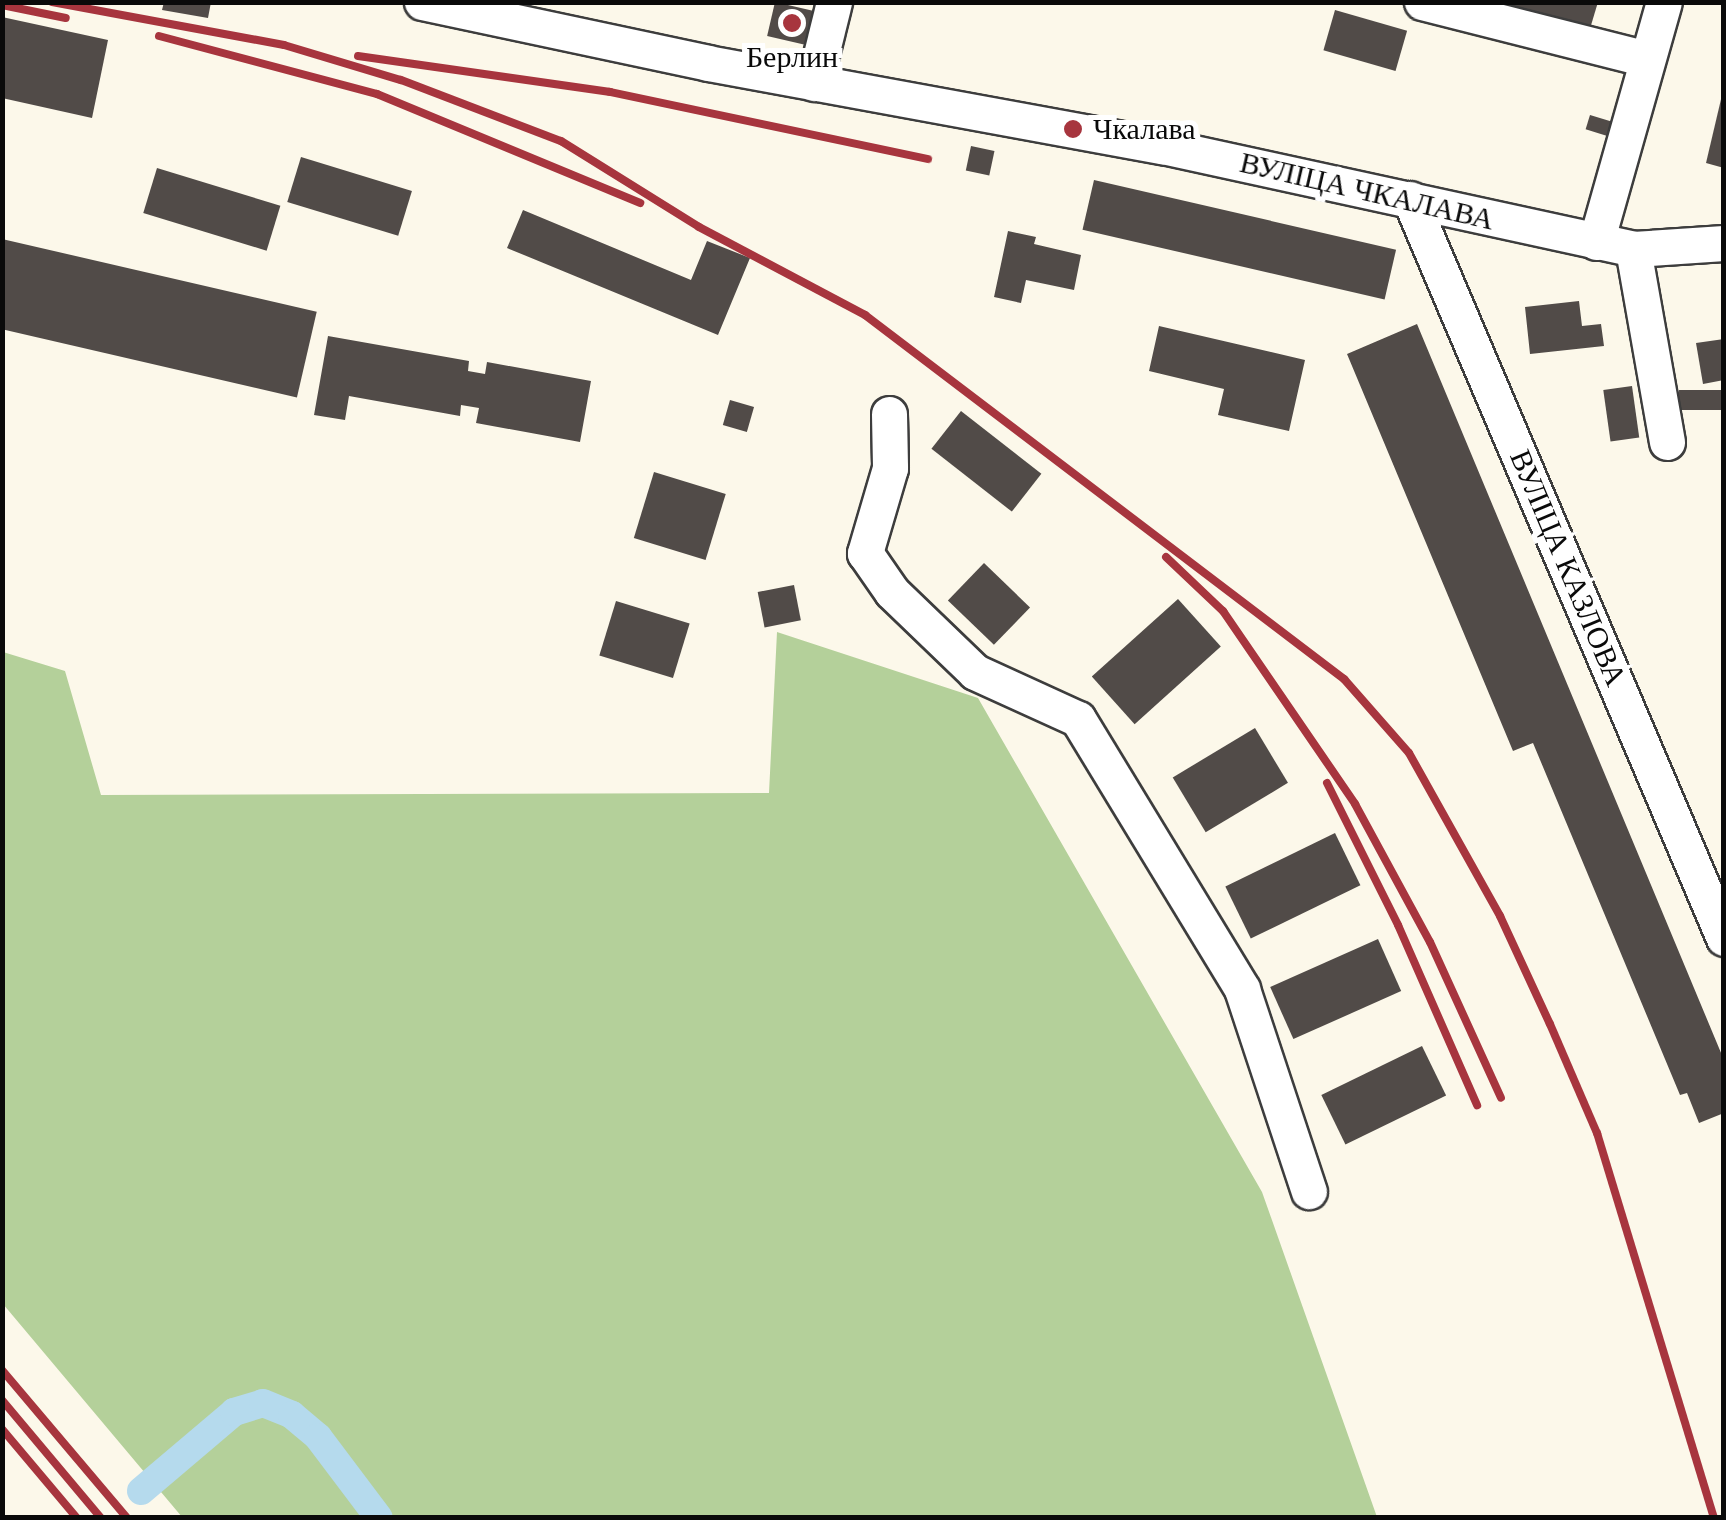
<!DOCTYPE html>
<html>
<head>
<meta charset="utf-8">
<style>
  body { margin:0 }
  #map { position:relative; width:1726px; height:1520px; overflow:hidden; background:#fcf8ea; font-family:Georgia,serif }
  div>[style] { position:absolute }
  .forest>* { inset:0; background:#b4d09a }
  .canal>* { height:28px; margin:-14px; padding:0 14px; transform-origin:14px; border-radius:14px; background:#b5daed }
  .building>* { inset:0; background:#514b48; transform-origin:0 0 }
  .roads { filter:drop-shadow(2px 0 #3d3d3d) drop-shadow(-2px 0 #3d3d3d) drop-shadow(0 2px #3d3d3d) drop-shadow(0 -2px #3d3d3d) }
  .minor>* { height:35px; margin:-17.5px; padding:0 17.5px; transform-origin:17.5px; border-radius:17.5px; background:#fff }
  .rail>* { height:8px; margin:-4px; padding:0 4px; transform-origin:4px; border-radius:4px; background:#a7353e }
  .dots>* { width:28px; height:28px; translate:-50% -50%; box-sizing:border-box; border:5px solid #fff; border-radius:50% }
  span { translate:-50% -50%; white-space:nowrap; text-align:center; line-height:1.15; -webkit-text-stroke:10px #fff; paint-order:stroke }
  .poi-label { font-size:30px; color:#0a0a0a }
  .left { translate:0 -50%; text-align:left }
  .street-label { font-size:30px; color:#0a0a0a }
  .frame { position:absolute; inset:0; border:5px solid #0a0a0a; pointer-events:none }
</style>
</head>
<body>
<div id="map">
  <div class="forest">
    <i style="clip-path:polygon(777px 632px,978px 698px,1262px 1192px,1377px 1517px,182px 1517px,3px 1304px,3px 652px,65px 671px,101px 795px,769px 793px)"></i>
  </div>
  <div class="canal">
    <i style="left:141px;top:1491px;width:122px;rotate:-40.3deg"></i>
    <i style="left:234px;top:1412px;width:30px;rotate:-17deg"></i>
    <i style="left:263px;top:1403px;width:31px;rotate:22deg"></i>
    <i style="left:292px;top:1415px;width:34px;rotate:40deg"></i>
    <i style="left:318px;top:1437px;width:101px;rotate:53deg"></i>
  </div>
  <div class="building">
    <i style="clip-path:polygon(164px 2px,211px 2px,208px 18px,162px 10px)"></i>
    <i style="left:775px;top:2px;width:41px;height:35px;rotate:13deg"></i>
    <i style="clip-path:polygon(1488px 2px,1598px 2px,1589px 32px)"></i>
    <i style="left:1335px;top:10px;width:75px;height:42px;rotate:16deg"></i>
    <i style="clip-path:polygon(2px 17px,108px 40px,92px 118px,2px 98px)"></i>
    <i style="clip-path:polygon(1722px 95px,1724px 96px,1724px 168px,1706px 163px)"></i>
    <i style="left:1590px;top:115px;width:31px;height:15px;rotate:17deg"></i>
    <i style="left:971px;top:146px;width:24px;height:25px;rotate:12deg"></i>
    <i style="left:301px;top:157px;width:116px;height:47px;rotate:17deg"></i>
    <i style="left:157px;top:168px;width:129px;height:47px;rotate:17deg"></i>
    <i style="left:1094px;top:180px;width:310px;height:51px;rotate:13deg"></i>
    <i style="clip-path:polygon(523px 210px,691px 280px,707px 241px,750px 258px,718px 335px,507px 248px)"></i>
    <i style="clip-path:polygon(1008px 231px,1036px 237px,1034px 244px,1081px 255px,1074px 290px,1026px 280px,1021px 303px,994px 297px)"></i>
    <i style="left:2px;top:239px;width:323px;height:88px;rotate:13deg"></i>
    <i style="clip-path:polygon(1579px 301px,1582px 326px,1601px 324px,1604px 346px,1530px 354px,1525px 307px)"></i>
    <i style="clip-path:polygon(1417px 324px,1724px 1060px,1724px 1113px,1699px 1123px,1687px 1093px,1680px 1095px,1533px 743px,1513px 751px,1347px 354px)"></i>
    <i style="clip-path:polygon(1159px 326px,1305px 360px,1289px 431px,1218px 415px,1224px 389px,1149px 371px)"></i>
    <i style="clip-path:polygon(328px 336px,469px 361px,468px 371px,485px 374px,487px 362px,591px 381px,580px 442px,476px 423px,479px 408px,461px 405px,460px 416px,349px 396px,345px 420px,314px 415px)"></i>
    <i style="clip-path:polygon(1724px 339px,1724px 380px,1703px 384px,1696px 343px)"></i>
    <i style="left:1632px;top:386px;width:52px;height:29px;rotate:82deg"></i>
    <i style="left:1724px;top:390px;width:20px;height:45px;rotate:90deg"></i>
    <i style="left:730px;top:400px;width:25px;height:26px;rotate:16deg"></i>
    <i style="left:961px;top:411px;width:102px;height:48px;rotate:38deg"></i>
    <i style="left:654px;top:472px;width:75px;height:69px;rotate:17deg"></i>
    <i style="left:984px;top:563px;width:64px;height:52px;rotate:44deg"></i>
    <i style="left:794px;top:585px;width:36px;height:37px;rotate:79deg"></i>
    <i style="left:1178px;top:599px;width:64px;height:116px;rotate:48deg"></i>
    <i style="left:616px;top:601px;width:77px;height:57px;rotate:17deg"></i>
    <i style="left:1255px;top:728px;width:64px;height:96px;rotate:59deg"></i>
    <i style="left:1335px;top:833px;width:58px;height:122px;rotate:64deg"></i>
    <i style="left:1378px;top:939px;width:57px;height:118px;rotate:66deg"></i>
    <i style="left:1422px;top:1046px;width:55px;height:112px;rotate:64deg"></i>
  </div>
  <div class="roads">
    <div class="minor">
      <i style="left:422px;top:2px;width:292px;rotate:12deg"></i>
      <i style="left:708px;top:63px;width:462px;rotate:10.4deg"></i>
      <i style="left:1162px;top:146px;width:482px;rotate:12.3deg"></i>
      <i style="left:1633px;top:249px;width:91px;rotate:-3.8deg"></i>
      <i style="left:1422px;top:2px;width:232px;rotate:14.2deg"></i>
      <i style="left:814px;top:83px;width:83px;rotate:-76.1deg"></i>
      <i style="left:1410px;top:199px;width:803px;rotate:66.98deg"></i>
      <i style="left:1596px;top:242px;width:249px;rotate:-74.2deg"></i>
      <i style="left:1633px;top:249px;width:196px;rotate:80deg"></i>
      <i style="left:889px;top:414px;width:54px;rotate:88.9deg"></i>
      <i style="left:890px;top:468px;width:89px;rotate:106.4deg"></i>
      <i style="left:865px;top:553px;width:47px;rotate:55.3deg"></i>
      <i style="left:892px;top:592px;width:115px;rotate:43.9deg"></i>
      <i style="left:975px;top:672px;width:113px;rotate:24.5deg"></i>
      <i style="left:1078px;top:719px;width:316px;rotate:58.7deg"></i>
      <i style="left:1242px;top:989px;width:213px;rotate:71.7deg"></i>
    </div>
  </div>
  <div class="rail">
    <i style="left:52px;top:2px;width:236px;rotate:10.5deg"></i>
    <i style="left:284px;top:45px;width:122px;rotate:16.7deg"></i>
    <i style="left:401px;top:80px;width:171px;rotate:20.9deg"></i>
    <i style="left:561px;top:141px;width:163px;rotate:31.9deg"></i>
    <i style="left:699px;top:227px;width:188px;rotate:27.9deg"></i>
    <i style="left:865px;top:315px;width:602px;rotate:37.23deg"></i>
    <i style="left:1344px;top:679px;width:98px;rotate:48.7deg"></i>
    <i style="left:1409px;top:753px;width:187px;rotate:60.8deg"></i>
    <i style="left:1500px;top:916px;width:119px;rotate:65.2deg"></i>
    <i style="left:1550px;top:1024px;width:119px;rotate:66.7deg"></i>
    <i style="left:1597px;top:1133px;width:402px;rotate:73.1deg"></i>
    <i style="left:2px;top:5px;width:65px;rotate:11.5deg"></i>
    <i style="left:159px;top:36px;width:226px;rotate:14.9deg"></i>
    <i style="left:377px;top:94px;width:285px;rotate:22.5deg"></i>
    <i style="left:358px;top:56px;width:255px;rotate:8.1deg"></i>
    <i style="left:610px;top:92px;width:325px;rotate:11.9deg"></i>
    <i style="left:1166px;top:557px;width:79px;rotate:43.5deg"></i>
    <i style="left:1223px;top:611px;width:234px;rotate:55.6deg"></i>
    <i style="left:1355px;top:804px;width:157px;rotate:61.5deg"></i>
    <i style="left:1430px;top:942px;width:171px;rotate:65.5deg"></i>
    <i style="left:1327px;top:783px;width:159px;rotate:63.4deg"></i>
    <i style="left:1398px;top:925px;width:197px;rotate:66.3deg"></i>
    <i style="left:2px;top:1370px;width:194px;rotate:49.8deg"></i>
    <i style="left:2px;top:1400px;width:154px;rotate:50deg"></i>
    <i style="left:2px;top:1429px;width:116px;rotate:49.9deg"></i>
  </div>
  <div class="dots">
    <i style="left:792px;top:23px;background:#a7353e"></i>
    <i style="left:1073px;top:129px;background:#a7353e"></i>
  </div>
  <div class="poi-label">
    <span style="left:792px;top:57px">Берлин</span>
    <span class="left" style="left:1093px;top:129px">Чкалава</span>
  </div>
  <div class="street-label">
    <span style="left:1367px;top:191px;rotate:13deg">ВУЛІЦА ЧКАЛАВА</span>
    <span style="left:1568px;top:568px;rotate:67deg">ВУЛІЦА КАЗЛОВА</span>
  </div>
  <div class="frame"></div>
</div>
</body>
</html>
